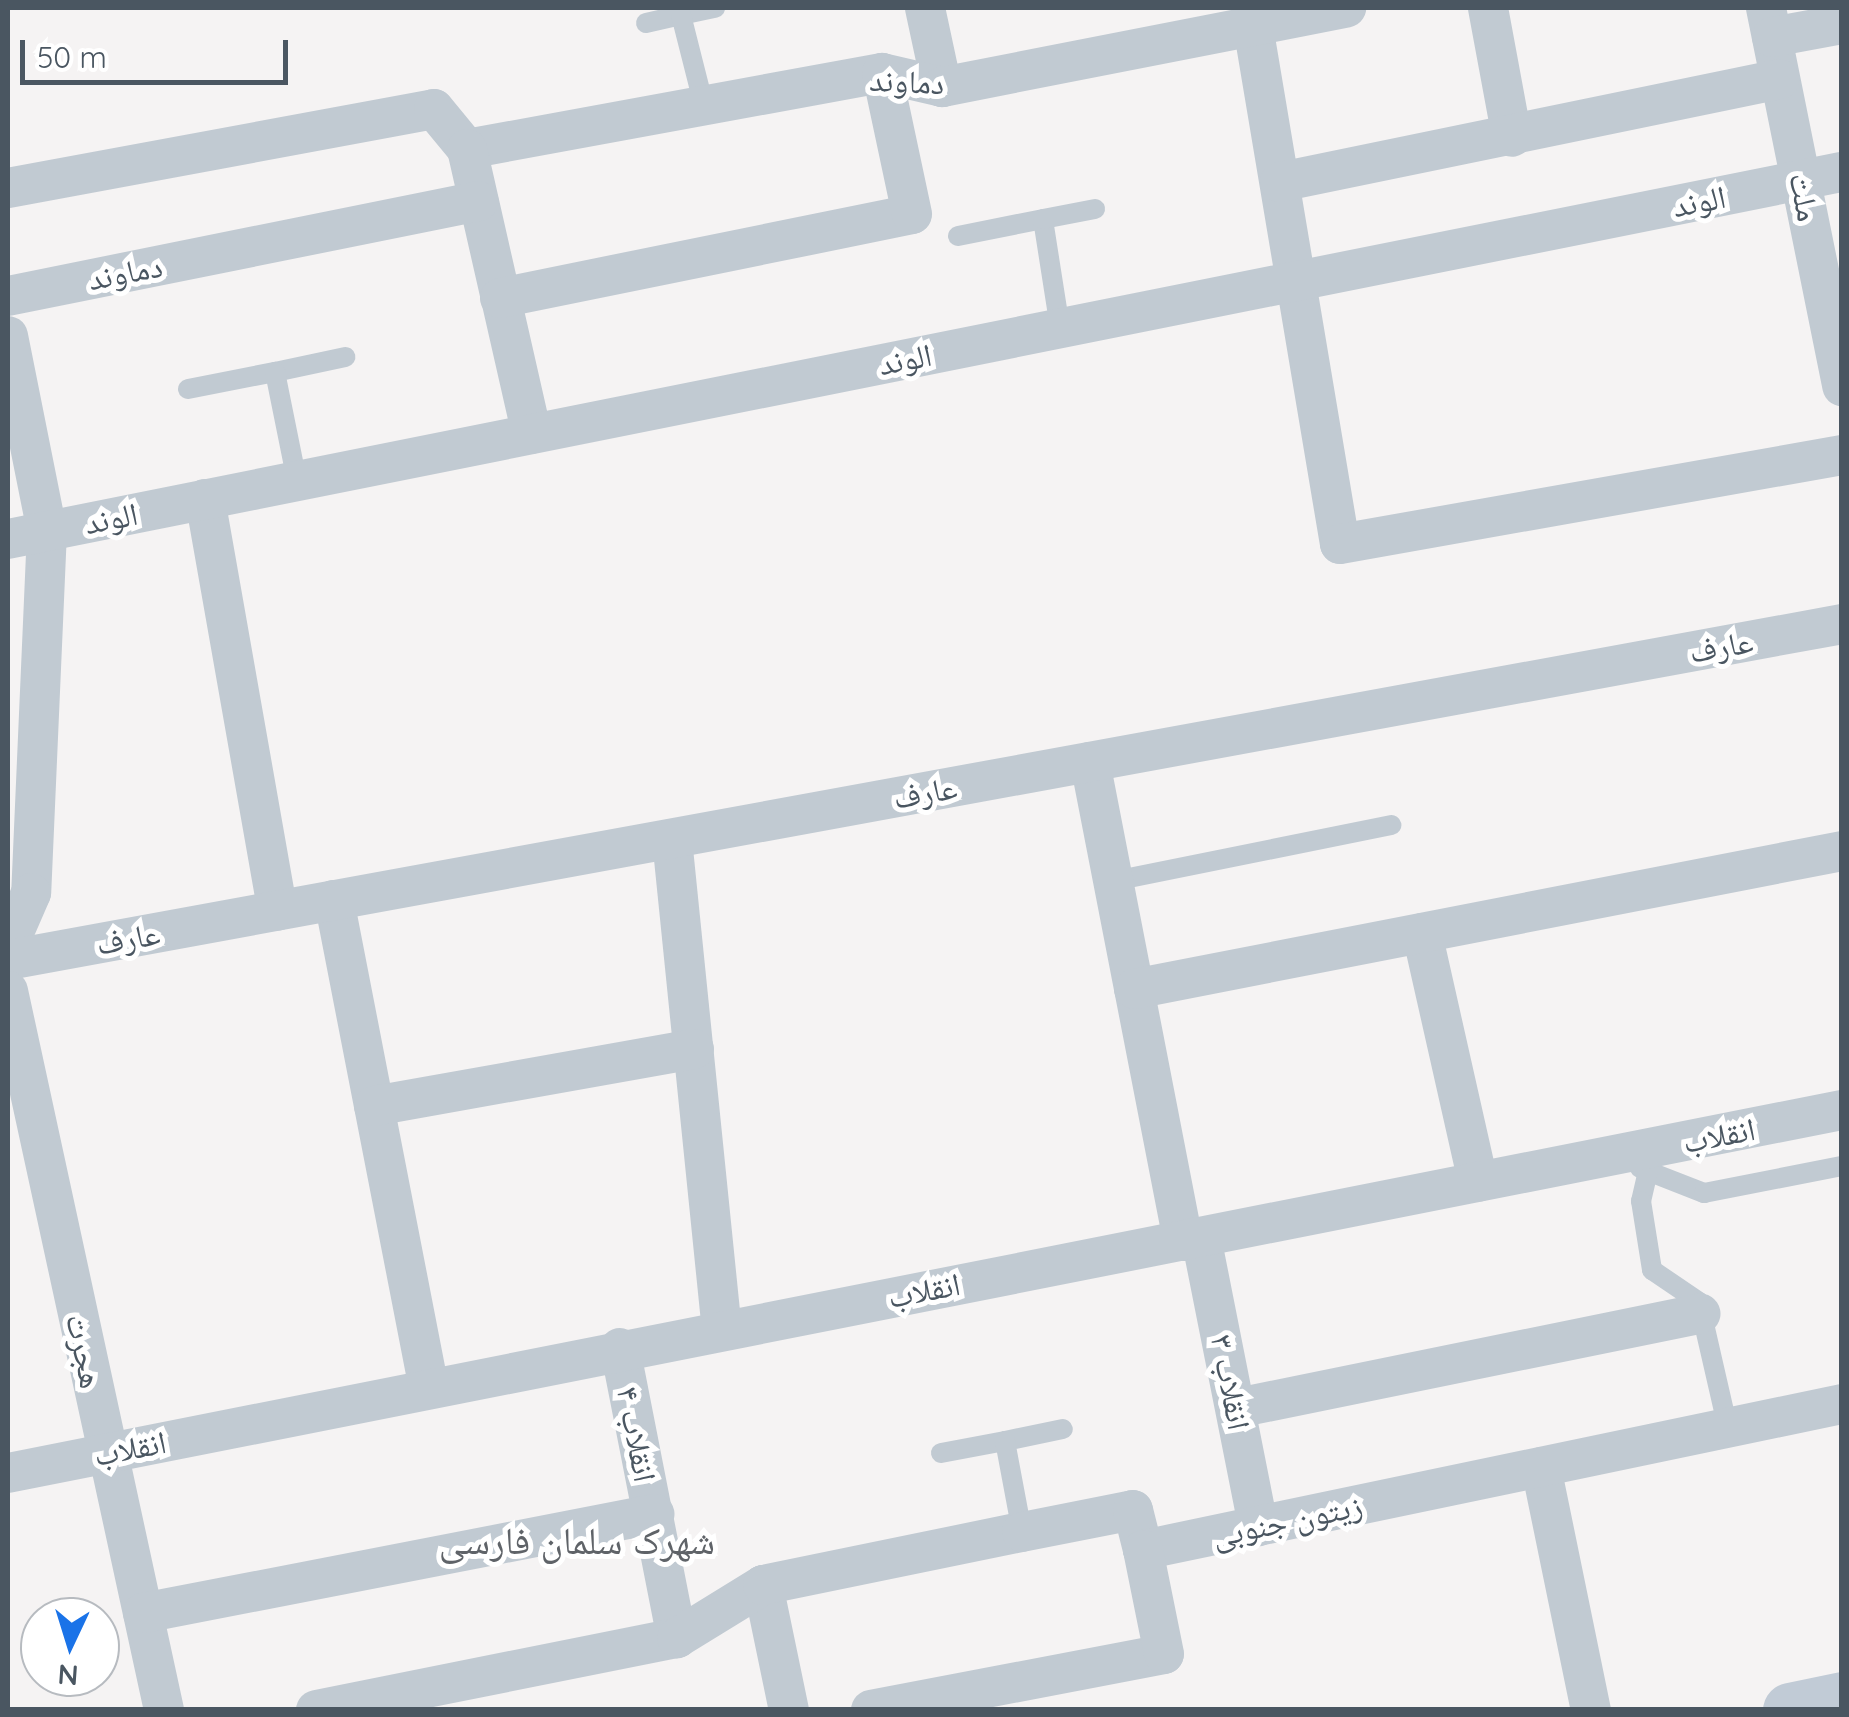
<!DOCTYPE html>
<html>
<head>
<meta charset="utf-8">
<style>
  body { margin:0 }
  #map { position:relative; width:1849px; height:1717px; overflow:hidden; background:#f5f3f3; font-family:Quicksand,"Noto Naskh Arabic",sans-serif }
  div>[style] { position:absolute }
  .lane>* { height:20px; margin:-10px; padding:0 10px; transform-origin:10px; border-radius:10px; background:#c1cad2 }
  .street>* { height:40px; margin:-20px; padding:0 20px; transform-origin:20px; border-radius:20px; background:#c1cad2 }
  .secondary>* { height:55px; margin:-27.5px; padding:0 27.5px; transform-origin:27.5px; border-radius:27.5px; background:#c1cbd6 }
  span { translate:-50% -50%; white-space:nowrap; text-align:center; line-height:1.15; -webkit-text-stroke:10px #fff; paint-order:stroke }
  .street-label { font-size:32px; color:#4a5661 }
  .quarter-label { font-size:38px; color:#5f6368 }
  .frame { position:absolute; inset:0; border:10px solid #4a5661; pointer-events:none }
  .north { position:absolute; left:20px; top:1597px; width:100px; height:100px; box-sizing:border-box; background:#fff; border:2px solid #b7bbc0; border-radius:50%; rotate:184deg; font-size:28px; font-weight:700; line-height:40px; text-align:center; color:#4a5661 }
  .north::after { content:''; display:block; margin:auto; width:35px; height:45px; background:#1a73e8; clip-path:polygon(50% 0,100% 100%,50% 72%,0 100%) }
  .scale { position:absolute; left:20px; top:40px; width:268px; height:45px; box-sizing:border-box; border:5px solid #4a5661; border-top:0; padding-left:12px; font-size:30px; line-height:35px; white-space:nowrap; color:#4a5661; -webkit-text-stroke:8px #fff; paint-order:stroke }
</style>
</head>
<body>
<div id="map">
  <div class="lane">
    <i style="left:681px;top:15px;width:35px;rotate:-12deg"></i>
    <i style="left:646px;top:23px;width:36px;rotate:-13deg"></i>
    <i style="left:681px;top:15px;width:94px;rotate:75.8deg"></i>
    <i style="left:958px;top:236px;width:87px;rotate:-11.3deg"></i>
    <i style="left:1060px;top:328px;width:110px;rotate:-98.9deg"></i>
    <i style="left:1043px;top:219px;width:53px;rotate:-10.9deg"></i>
    <i style="left:275px;top:372px;width:72px;rotate:-12.1deg"></i>
    <i style="left:188px;top:389px;width:89px;rotate:-11.1deg"></i>
    <i style="left:275px;top:372px;width:111px;rotate:78.6deg"></i>
    <i style="left:1114px;top:881px;width:283px;rotate:-11.4deg"></i>
    <i style="left:1640px;top:1168px;width:69px;rotate:21.3deg"></i>
    <i style="left:1704px;top:1193px;width:141px;rotate:-11.1deg"></i>
    <i style="left:1648px;top:1171px;width:31px;rotate:103deg"></i>
    <i style="left:1641px;top:1201px;width:70px;rotate:80.9deg"></i>
    <i style="left:1652px;top:1270px;width:57px;rotate:34.2deg"></i>
    <i style="left:1699px;top:1302px;width:130px;rotate:77.1deg"></i>
    <i style="left:1005px;top:1441px;width:59px;rotate:-11.7deg"></i>
    <i style="left:941px;top:1453px;width:65px;rotate:-10.6deg"></i>
    <i style="left:1005px;top:1441px;width:93px;rotate:79.4deg"></i>
  </div>
  <div class="street">
    <i style="left:925px;top:8px;width:81px;rotate:77.9deg"></i>
    <i style="left:1488px;top:8px;width:131px;rotate:79.5deg"></i>
    <i style="left:1766px;top:8px;width:386px;rotate:78.6deg"></i>
    <i style="left:1253px;top:26px;width:525px;rotate:80.47deg"></i>
    <i style="left:1340px;top:544px;width:510px;rotate:-10.05deg"></i>
    <i style="left:1772px;top:37px;width:71px;rotate:-10.5deg"></i>
    <i style="left:467px;top:149px;width:422px;rotate:-10.4deg"></i>
    <i style="left:882px;top:73px;width:62px;rotate:13.1deg"></i>
    <i style="left:942px;top:87px;width:412px;rotate:-11.1deg"></i>
    <i style="left:1280px;top:182px;width:510px;rotate:-11.64deg"></i>
    <i style="left:8px;top:188px;width:433px;rotate:-10.5deg"></i>
    <i style="left:434px;top:109px;width:52px;rotate:50.5deg"></i>
    <i style="left:467px;top:149px;width:292px;rotate:77.2deg"></i>
    <i style="left:8px;top:296px;width:480px;rotate:-11.4deg"></i>
    <i style="left:500px;top:298px;width:420px;rotate:-11.5deg"></i>
    <i style="left:912px;top:214px;width:144px;rotate:-102deg"></i>
    <i style="left:8px;top:336px;width:199px;rotate:78.7deg"></i>
    <i style="left:47px;top:531px;width:362px;rotate:92.5deg"></i>
    <i style="left:31px;top:893px;width:58px;rotate:113.5deg"></i>
    <i style="left:205px;top:499px;width:418px;rotate:80deg"></i>
    <i style="left:8px;top:539px;width:1870px;rotate:-11.32deg"></i>
    <i style="left:1090px;top:762px;width:488px;rotate:79deg"></i>
    <i style="left:672px;top:839px;width:493px;rotate:84.2deg"></i>
    <i style="left:334px;top:900px;width:498px;rotate:79deg"></i>
    <i style="left:1422px;top:933px;width:255px;rotate:77.3deg"></i>
    <i style="left:8px;top:960px;width:1865px;rotate:-10.38deg"></i>
    <i style="left:1134px;top:989px;width:721px;rotate:-11.03deg"></i>
    <i style="left:8px;top:991px;width:736px;rotate:77.76deg"></i>
    <i style="left:374px;top:1106px;width:325px;rotate:-10.1deg"></i>
    <i style="left:1201px;top:1237px;width:295px;rotate:78.8deg"></i>
    <i style="left:620px;top:1348px;width:296px;rotate:78.9deg"></i>
    <i style="left:1237px;top:1408px;width:473px;rotate:-11.5deg"></i>
    <i style="left:1541px;top:1467px;width:248px;rotate:78.4deg"></i>
    <i style="left:8px;top:1473px;width:1870px;rotate:-11.2deg"></i>
    <i style="left:763px;top:1585px;width:128px;rotate:78.3deg"></i>
    <i style="left:143px;top:1613px;width:521px;rotate:-10.96deg"></i>
    <i style="left:316px;top:1710px;width:368px;rotate:-11.3deg"></i>
    <i style="left:677px;top:1638px;width:101px;rotate:-31.6deg"></i>
    <i style="left:763px;top:1585px;width:264px;rotate:-11.6deg"></i>
    <i style="left:1022px;top:1532px;width:113px;rotate:-11.2deg"></i>
    <i style="left:1133px;top:1510px;width:41px;rotate:76deg"></i>
    <i style="left:1143px;top:1550px;width:714px;rotate:-11.8deg"></i>
    <i style="left:871px;top:1710px;width:298px;rotate:-10.8deg"></i>
    <i style="left:1164px;top:1654px;width:106px;rotate:-101.4deg"></i>
  </div>
  <div class="secondary">
    <i style="left:1790px;top:1710px;width:53px;rotate:-11.9deg"></i>
  </div>
  <div class="street-label">
    <span style="left:907px;top:81px;rotate:3deg">دماوند</span>
    <span style="left:1805px;top:197px;rotate:79deg">ملت</span>
    <span style="left:1699px;top:201px;rotate:-11deg">الوند</span>
    <span style="left:125px;top:272px;rotate:-11deg">دماوند</span>
    <span style="left:905px;top:359px;rotate:-11deg">الوند</span>
    <span style="left:111px;top:518px;rotate:-11deg">الوند</span>
    <span style="left:1721px;top:646px;rotate:-10deg">عارف</span>
    <span style="left:925px;top:792px;rotate:-10deg">عارف</span>
    <span style="left:128px;top:938px;rotate:-10deg">عارف</span>
    <span style="left:1719px;top:1135px;rotate:-11deg">انقلاب</span>
    <span style="left:924px;top:1290px;rotate:-11deg">انقلاب</span>
    <span style="left:85px;top:1351px;rotate:78deg">هجرت</span>
    <span style="left:1231px;top:1382px;rotate:79deg">انقلاب ۳</span>
    <span style="left:637px;top:1434px;rotate:79deg">انقلاب ۴</span>
    <span style="left:130px;top:1448px;rotate:-11deg">انقلاب</span>
    <span style="left:1287px;top:1520px;rotate:-12deg">زیتون جنوبی</span>
  </div>
  <div class="quarter-label">
    <span style="left:577px;top:1541px">شهرک سلمان فارسی</span>
  </div>
  <div class="frame"></div>
  <div class="north">N</div>
  <div class="scale">50 m</div>
</div>
</body>
</html>
